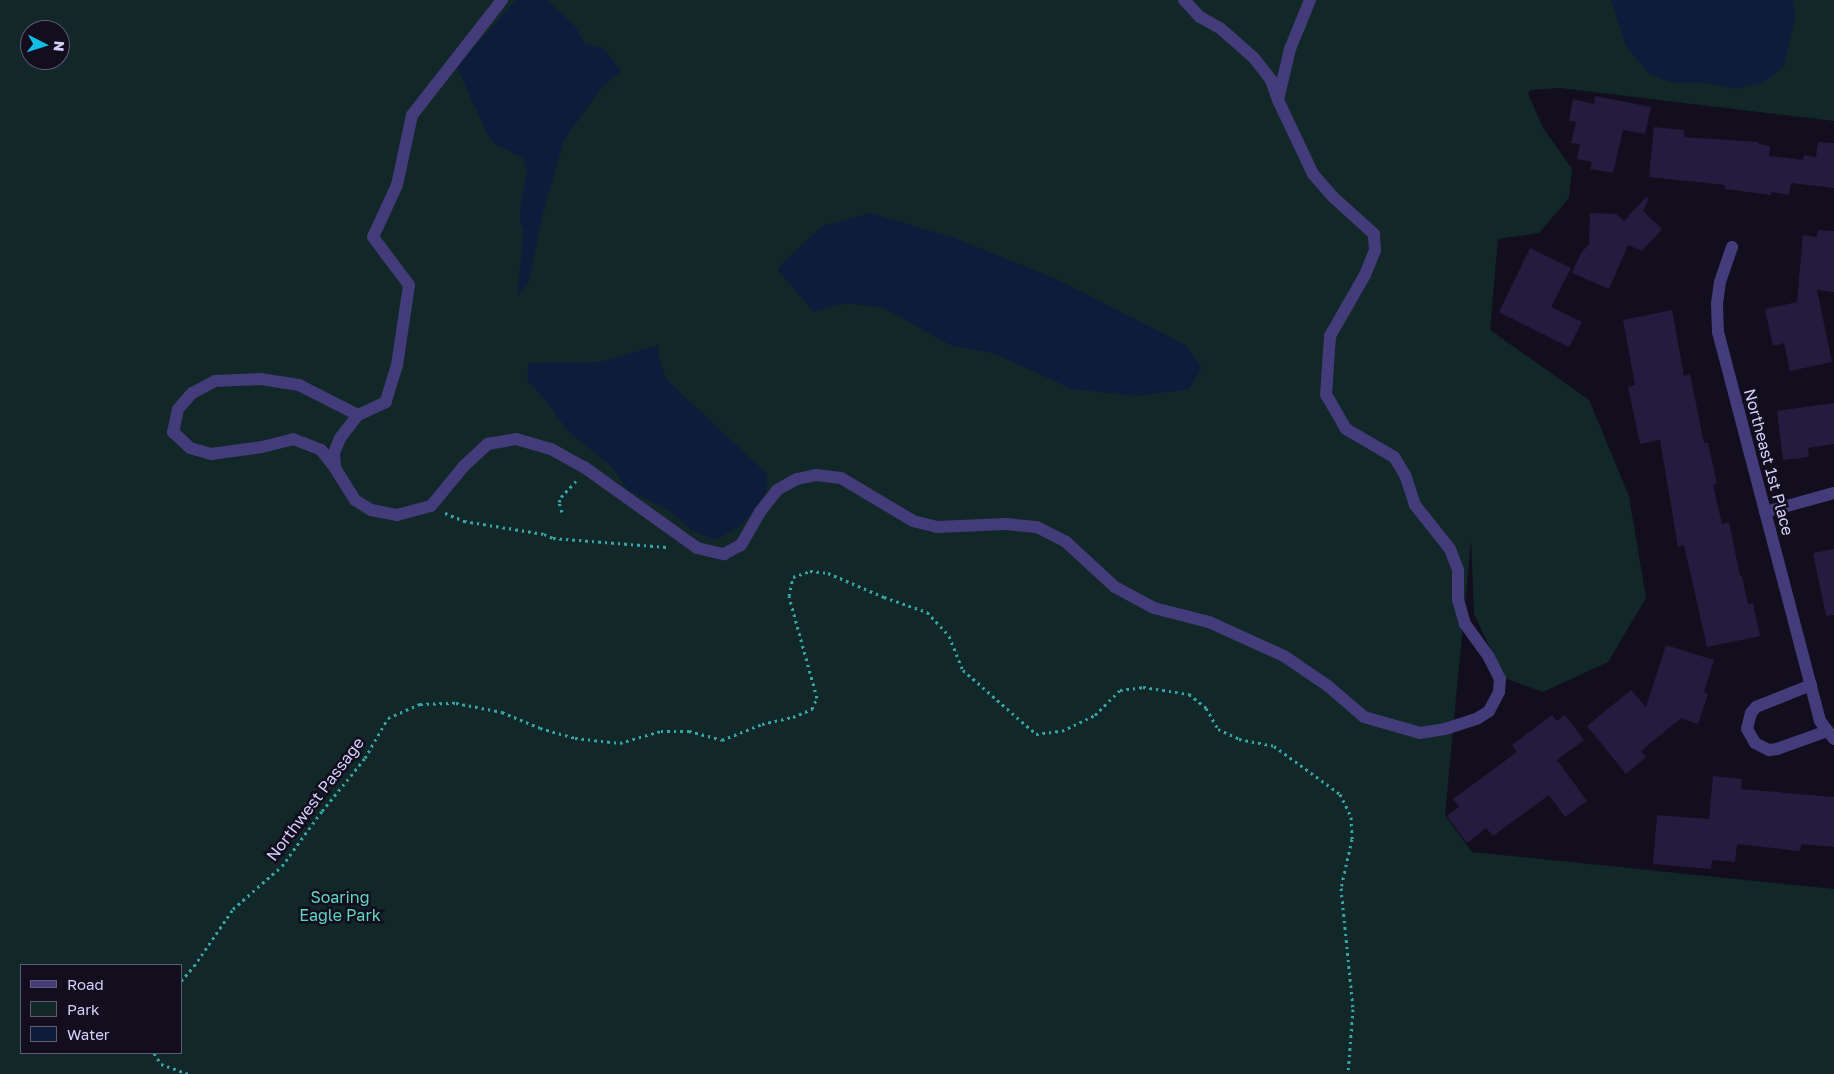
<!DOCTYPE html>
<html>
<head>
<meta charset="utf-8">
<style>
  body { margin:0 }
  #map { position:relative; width:1834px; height:1074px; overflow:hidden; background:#120e1e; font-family:"Golos Text",sans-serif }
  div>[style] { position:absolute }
  .green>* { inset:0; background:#112728 }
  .water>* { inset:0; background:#0e1c3c }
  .building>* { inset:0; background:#251b3e }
  .path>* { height:3px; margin-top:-1.5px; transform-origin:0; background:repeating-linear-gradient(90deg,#36a5a8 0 2.5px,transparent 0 6.5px) }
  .lane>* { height:12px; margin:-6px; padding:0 6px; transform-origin:6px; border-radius:6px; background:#443c7a }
  .street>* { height:12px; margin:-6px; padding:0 6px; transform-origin:6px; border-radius:6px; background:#443c7a }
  span { translate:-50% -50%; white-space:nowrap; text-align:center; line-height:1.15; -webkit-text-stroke:5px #120e1e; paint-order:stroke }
  .street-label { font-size:16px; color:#d7cffb }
  .park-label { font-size:16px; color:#61d5c1 }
  .legend { position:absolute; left:20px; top:964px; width:162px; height:90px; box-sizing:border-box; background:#120e1e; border:1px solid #615b76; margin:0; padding:6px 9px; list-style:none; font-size:15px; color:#d7cffb }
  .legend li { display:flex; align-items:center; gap:10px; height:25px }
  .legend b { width:25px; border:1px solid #615b76 }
  .north { position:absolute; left:20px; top:20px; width:50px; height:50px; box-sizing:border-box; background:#120e1e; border:1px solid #615b76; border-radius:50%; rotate:95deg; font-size:14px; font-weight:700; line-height:20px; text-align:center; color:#d7cffb }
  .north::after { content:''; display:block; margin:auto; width:18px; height:22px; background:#11bee5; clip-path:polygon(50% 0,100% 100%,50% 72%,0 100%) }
</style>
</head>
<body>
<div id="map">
  <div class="green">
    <i style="clip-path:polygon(evenodd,0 0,1834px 0,1834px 121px,1560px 88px,1530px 90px,1528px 93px,1542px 126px,1572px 169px,1569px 198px,1539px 233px,1498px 239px,1490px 330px,1589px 400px,1629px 496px,1646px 598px,1608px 662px,1543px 692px,1504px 678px,1474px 614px,1471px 540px,1445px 815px,1472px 852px,1834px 889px,1834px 1074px,0 1074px,0 0,30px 30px,60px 30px,60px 60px,30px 60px,30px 30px,0 0,21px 965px,181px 965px,181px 1053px,21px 1053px,21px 965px)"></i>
  </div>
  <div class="water">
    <i style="clip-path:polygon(516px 0,547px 0,574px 25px,585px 44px,603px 48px,621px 71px,601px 88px,564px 140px,542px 217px,528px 284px,517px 296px,524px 232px,520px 221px,521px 202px,527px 172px,523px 158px,495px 144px,488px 136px,457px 67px)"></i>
    <i style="clip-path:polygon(1611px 0,1793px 0,1795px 18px,1784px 66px,1762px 83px,1734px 89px,1706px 83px,1671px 82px,1649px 74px,1626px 46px)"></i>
    <i style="clip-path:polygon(871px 213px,957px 239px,1056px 279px,1186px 345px,1202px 368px,1189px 389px,1138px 396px,1072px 389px,993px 353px,952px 346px,884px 308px,846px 303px,814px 312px,777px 269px,822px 226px)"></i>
    <i style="clip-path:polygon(659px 345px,658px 355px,666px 379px,767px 474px,766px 493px,753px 511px,740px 526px,715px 540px,691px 530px,669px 510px,628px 490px,613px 468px,567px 430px,549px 404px,527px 380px,529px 363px,600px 362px)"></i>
  </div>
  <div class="building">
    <i style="clip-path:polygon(1595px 96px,1651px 107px,1645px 134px,1623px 130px,1613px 173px,1590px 169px,1592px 162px,1577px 159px,1580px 144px,1571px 143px,1576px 122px,1569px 121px,1573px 99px,1594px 104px)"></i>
    <i style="clip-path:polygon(1654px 127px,1684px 130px,1684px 137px,1759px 142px,1758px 144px,1770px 146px,1769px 156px,1803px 160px,1804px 155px,1816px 157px,1818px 142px,1834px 143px,1834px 188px,1791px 183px,1789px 195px,1771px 192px,1771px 195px,1725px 189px,1725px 185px,1649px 177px)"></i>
    <i style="clip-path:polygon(1646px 197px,1649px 198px,1643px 211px,1662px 229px,1642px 251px,1628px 245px,1609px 289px,1572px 273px,1581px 253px,1589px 244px,1590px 213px,1616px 214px,1624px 221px)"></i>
    <i style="clip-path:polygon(1818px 230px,1834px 231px,1834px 292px,1817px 290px,1832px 362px,1790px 371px,1784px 343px,1773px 346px,1765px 309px,1797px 302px,1803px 235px,1817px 237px)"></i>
    <i style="clip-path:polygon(1530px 248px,1571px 268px,1551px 307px,1582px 322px,1569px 347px,1499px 312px)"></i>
    <i style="clip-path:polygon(1672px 310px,1684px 376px,1690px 374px,1704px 443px,1708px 443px,1717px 484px,1713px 485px,1722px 524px,1729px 522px,1740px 576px,1742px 576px,1748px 604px,1753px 603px,1760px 636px,1707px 647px,1684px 545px,1678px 547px,1660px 440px,1640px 444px,1628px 387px,1635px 385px,1623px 320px)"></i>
    <i style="clip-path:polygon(1834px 403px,1834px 444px,1808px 448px,1809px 457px,1783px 460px,1777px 411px)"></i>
    <i style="clip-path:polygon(1834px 549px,1834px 615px,1826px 616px,1813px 553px)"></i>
    <i style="clip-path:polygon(1666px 645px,1714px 660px,1704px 692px,1708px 694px,1698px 724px,1681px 718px,1641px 751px,1646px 757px,1626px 774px,1587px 726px,1631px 690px,1646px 707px)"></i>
    <i style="clip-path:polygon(1552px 715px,1557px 721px,1565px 715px,1584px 740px,1557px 760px,1587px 801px,1565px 817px,1549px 795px,1493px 836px,1486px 828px,1467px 843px,1447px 816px,1459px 807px,1453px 799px,1517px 752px,1512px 745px)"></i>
    <i style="clip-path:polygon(1713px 776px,1742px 779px,1741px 789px,1834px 797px,1834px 847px,1801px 844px,1800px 851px,1737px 844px,1735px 862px,1712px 860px,1711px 869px,1653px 864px,1657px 815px,1709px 819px)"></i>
  </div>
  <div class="path">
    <i style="left:562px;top:512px;width:10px;rotate:-107deg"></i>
    <i style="left:559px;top:502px;width:5px;rotate:-68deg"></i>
    <i style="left:561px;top:497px;width:22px;rotate:-47deg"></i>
    <i style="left:445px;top:513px;width:21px;rotate:23deg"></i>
    <i style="left:464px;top:521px;width:81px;rotate:9.2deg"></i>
    <i style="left:544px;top:534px;width:10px;rotate:24deg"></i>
    <i style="left:553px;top:538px;width:114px;rotate:4.5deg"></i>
    <i style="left:181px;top:981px;width:20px;rotate:-49deg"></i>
    <i style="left:194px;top:966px;width:69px;rotate:-55.6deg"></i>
    <i style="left:233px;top:909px;width:65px;rotate:-41.3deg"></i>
    <i style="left:282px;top:866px;width:68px;rotate:-54deg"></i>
    <i style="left:322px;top:811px;width:68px;rotate:-50.9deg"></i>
    <i style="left:365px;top:758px;width:46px;rotate:-60.1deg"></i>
    <i style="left:388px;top:718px;width:35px;rotate:-24deg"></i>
    <i style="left:420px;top:704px;width:36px;rotate:-2deg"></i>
    <i style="left:456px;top:703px;width:47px;rotate:11.1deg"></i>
    <i style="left:502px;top:712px;width:41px;rotate:22.8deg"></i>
    <i style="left:540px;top:728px;width:36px;rotate:16deg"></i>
    <i style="left:575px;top:738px;width:45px;rotate:6.3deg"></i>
    <i style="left:620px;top:743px;width:43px;rotate:-16.3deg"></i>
    <i style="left:661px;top:731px;width:28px"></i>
    <i style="left:689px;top:731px;width:34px;rotate:15deg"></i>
    <i style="left:722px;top:740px;width:43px;rotate:-21.8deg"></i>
    <i style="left:762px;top:724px;width:32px;rotate:-13deg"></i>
    <i style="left:793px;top:717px;width:21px;rotate:-23deg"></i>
    <i style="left:812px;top:709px;width:12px;rotate:-66deg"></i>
    <i style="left:817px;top:698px;width:106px;rotate:-105.4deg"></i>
    <i style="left:789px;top:596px;width:19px;rotate:-78deg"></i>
    <i style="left:793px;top:577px;width:18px;rotate:-19deg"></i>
    <i style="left:810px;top:571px;width:18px;rotate:6deg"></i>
    <i style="left:828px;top:573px;width:61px;rotate:23.2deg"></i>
    <i style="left:884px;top:597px;width:46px;rotate:19.2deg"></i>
    <i style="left:927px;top:612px;width:33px;rotate:47deg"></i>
    <i style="left:949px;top:636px;width:37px;rotate:68deg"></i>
    <i style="left:963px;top:670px;width:97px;rotate:41.2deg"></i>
    <i style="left:1036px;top:734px;width:26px;rotate:-7deg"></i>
    <i style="left:1062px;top:731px;width:37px;rotate:-26deg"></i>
    <i style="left:1095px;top:715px;width:35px;rotate:-45deg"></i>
    <i style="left:1120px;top:690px;width:23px;rotate:-7deg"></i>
    <i style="left:1143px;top:687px;width:47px;rotate:8.7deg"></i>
    <i style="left:1189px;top:694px;width:22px;rotate:39deg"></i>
    <i style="left:1206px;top:708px;width:24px;rotate:60deg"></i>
    <i style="left:1218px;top:729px;width:23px;rotate:25deg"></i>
    <i style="left:1239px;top:739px;width:36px;rotate:11deg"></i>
    <i style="left:1274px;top:746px;width:82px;rotate:36deg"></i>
    <i style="left:1340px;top:794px;width:25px;rotate:64deg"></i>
    <i style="left:1351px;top:817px;width:22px;rotate:87deg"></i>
    <i style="left:1352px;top:839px;width:50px;rotate:102.7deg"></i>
    <i style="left:1341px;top:888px;width:122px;rotate:84.3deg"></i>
    <i style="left:1353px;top:1009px;width:65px;rotate:94.4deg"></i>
    <i style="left:154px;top:1053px;width:13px;rotate:58deg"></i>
    <i style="left:161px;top:1064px;width:30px;rotate:20deg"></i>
  </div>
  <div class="lane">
    <i style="left:502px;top:0;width:146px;rotate:128deg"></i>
    <i style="left:412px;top:115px;width:72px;rotate:102.1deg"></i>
    <i style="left:397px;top:185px;width:57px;rotate:114.8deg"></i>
    <i style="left:373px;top:237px;width:60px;rotate:53.1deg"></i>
    <i style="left:409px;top:285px;width:81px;rotate:98.5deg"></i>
    <i style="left:397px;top:365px;width:39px;rotate:107deg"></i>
    <i style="left:386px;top:402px;width:31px;rotate:155deg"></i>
    <i style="left:358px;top:415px;width:66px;rotate:-153deg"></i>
    <i style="left:299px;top:385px;width:38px;rotate:-171deg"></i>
    <i style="left:261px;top:379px;width:46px;rotate:177.5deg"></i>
    <i style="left:215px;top:381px;width:26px;rotate:152deg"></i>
    <i style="left:192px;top:393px;width:21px;rotate:131deg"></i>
    <i style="left:178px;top:409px;width:24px;rotate:102deg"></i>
    <i style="left:173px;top:432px;width:23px;rotate:43deg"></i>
    <i style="left:190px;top:448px;width:22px;rotate:16deg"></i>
    <i style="left:211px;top:454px;width:51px;rotate:-7.8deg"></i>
    <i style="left:262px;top:447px;width:32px;rotate:-14deg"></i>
    <i style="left:293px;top:439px;width:30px;rotate:21deg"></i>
    <i style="left:321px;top:450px;width:23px;rotate:52deg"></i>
    <i style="left:335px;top:468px;width:38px;rotate:58deg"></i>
    <i style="left:355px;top:500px;width:19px;rotate:32deg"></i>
    <i style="left:371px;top:510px;width:26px;rotate:11deg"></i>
    <i style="left:397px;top:515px;width:35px;rotate:-15deg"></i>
    <i style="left:431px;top:506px;width:52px;rotate:-50.5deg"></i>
    <i style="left:464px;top:466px;width:33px;rotate:-43deg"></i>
    <i style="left:488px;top:444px;width:28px;rotate:-10deg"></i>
    <i style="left:516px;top:439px;width:36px;rotate:16deg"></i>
    <i style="left:551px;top:449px;width:38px;rotate:29deg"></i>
    <i style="left:584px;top:467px;width:139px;rotate:35.6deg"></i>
    <i style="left:697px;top:548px;width:28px;rotate:13deg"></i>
    <i style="left:724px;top:554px;width:19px;rotate:-28deg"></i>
    <i style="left:741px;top:545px;width:38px;rotate:-60deg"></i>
    <i style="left:760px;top:512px;width:28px;rotate:-52deg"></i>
    <i style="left:777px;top:490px;width:23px;rotate:-29deg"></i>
    <i style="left:797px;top:479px;width:19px;rotate:-12deg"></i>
    <i style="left:816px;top:475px;width:25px;rotate:7deg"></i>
    <i style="left:841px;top:478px;width:84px;rotate:30.8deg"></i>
    <i style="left:913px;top:521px;width:25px;rotate:14deg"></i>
    <i style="left:937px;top:527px;width:69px;rotate:-2.5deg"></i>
    <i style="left:1006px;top:524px;width:31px;rotate:6deg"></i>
    <i style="left:1037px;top:527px;width:33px;rotate:27deg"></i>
    <i style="left:1066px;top:542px;width:67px;rotate:42.6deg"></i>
    <i style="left:1115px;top:587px;width:44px;rotate:28.3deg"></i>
    <i style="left:1154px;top:608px;width:57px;rotate:14.3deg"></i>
    <i style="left:1209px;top:622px;width:82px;rotate:24.4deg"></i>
    <i style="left:1284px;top:656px;width:53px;rotate:34.3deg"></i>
    <i style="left:1328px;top:686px;width:48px;rotate:40.7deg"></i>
    <i style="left:1364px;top:717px;width:58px;rotate:15.9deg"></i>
    <i style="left:1420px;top:733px;width:25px;rotate:-9deg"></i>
    <i style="left:1445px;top:729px;width:35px;rotate:-18deg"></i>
    <i style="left:1478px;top:718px;width:13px;rotate:-32deg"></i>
    <i style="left:1489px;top:711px;width:21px;rotate:-62deg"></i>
    <i style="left:1499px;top:692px;width:13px;rotate:-86deg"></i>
    <i style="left:1500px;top:679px;width:25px;rotate:-117deg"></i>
    <i style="left:1489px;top:657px;width:41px;rotate:-126deg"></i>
    <i style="left:1465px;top:624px;width:25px;rotate:-106deg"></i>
    <i style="left:1458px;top:600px;width:30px;rotate:-90deg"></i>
    <i style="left:1458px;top:570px;width:22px;rotate:-111deg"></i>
    <i style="left:1450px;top:549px;width:56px;rotate:-128.5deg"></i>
    <i style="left:1415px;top:505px;width:32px;rotate:-108deg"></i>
    <i style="left:1405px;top:475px;width:21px;rotate:-121deg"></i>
    <i style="left:1394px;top:457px;width:56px;rotate:-149.7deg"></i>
    <i style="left:1346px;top:429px;width:39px;rotate:-120deg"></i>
    <i style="left:1326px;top:395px;width:59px;rotate:-86.1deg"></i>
    <i style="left:1330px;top:336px;width:70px;rotate:-60.2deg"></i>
    <i style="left:1365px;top:275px;width:27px;rotate:-68deg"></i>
    <i style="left:1375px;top:250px;width:16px;rotate:-94deg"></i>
    <i style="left:1374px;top:234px;width:55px;rotate:-137.9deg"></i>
    <i style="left:1333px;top:197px;width:30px;rotate:-131deg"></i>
    <i style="left:1313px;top:174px;width:82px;rotate:-115.3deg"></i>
    <i style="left:1278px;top:100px;width:52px;rotate:-76.8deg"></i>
    <i style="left:1290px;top:49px;width:53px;rotate:-67.8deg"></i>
    <i style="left:1184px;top:0;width:23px;rotate:47deg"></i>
    <i style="left:1200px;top:17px;width:23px;rotate:29deg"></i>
    <i style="left:1220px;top:28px;width:45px;rotate:41.4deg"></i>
    <i style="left:1254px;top:58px;width:28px;rotate:52deg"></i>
    <i style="left:1271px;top:80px;width:21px;rotate:71deg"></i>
    <i style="left:335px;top:468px;width:15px;rotate:-94deg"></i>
    <i style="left:334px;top:453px;width:16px;rotate:-68deg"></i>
    <i style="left:340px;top:438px;width:29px;rotate:-52deg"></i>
  </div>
  <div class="street">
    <i style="left:1732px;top:247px;width:37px;rotate:109deg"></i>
    <i style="left:1720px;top:282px;width:22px;rotate:98deg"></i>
    <i style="left:1717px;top:304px;width:28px;rotate:88deg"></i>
    <i style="left:1718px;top:332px;width:402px;rotate:75.3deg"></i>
    <i style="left:1820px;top:721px;width:23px;rotate:52deg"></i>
    <i style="left:1765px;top:512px;width:72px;rotate:-15.4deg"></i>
    <i style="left:1811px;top:685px;width:59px;rotate:158.2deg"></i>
    <i style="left:1756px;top:707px;width:8px;rotate:130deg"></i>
    <i style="left:1751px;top:713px;width:16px;rotate:104deg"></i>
    <i style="left:1747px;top:729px;width:16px;rotate:60deg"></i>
    <i style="left:1755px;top:743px;width:16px;rotate:27deg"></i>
    <i style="left:1769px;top:750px;width:8px;rotate:-7deg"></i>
    <i style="left:1777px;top:749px;width:53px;rotate:-19.8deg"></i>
  </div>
  <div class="street-label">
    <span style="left:1769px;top:462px;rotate:75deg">Northeast 1st Place</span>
    <span style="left:315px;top:799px;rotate:-53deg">Northwest Passage</span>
  </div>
  <div class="park-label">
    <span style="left:340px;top:906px">Soaring<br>Eagle Park</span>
  </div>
  <ul class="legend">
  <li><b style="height:6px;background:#443c7a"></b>Road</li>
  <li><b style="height:14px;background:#112728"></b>Park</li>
  <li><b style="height:14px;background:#0e1c3c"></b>Water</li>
  </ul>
  <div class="north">N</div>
</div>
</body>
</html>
